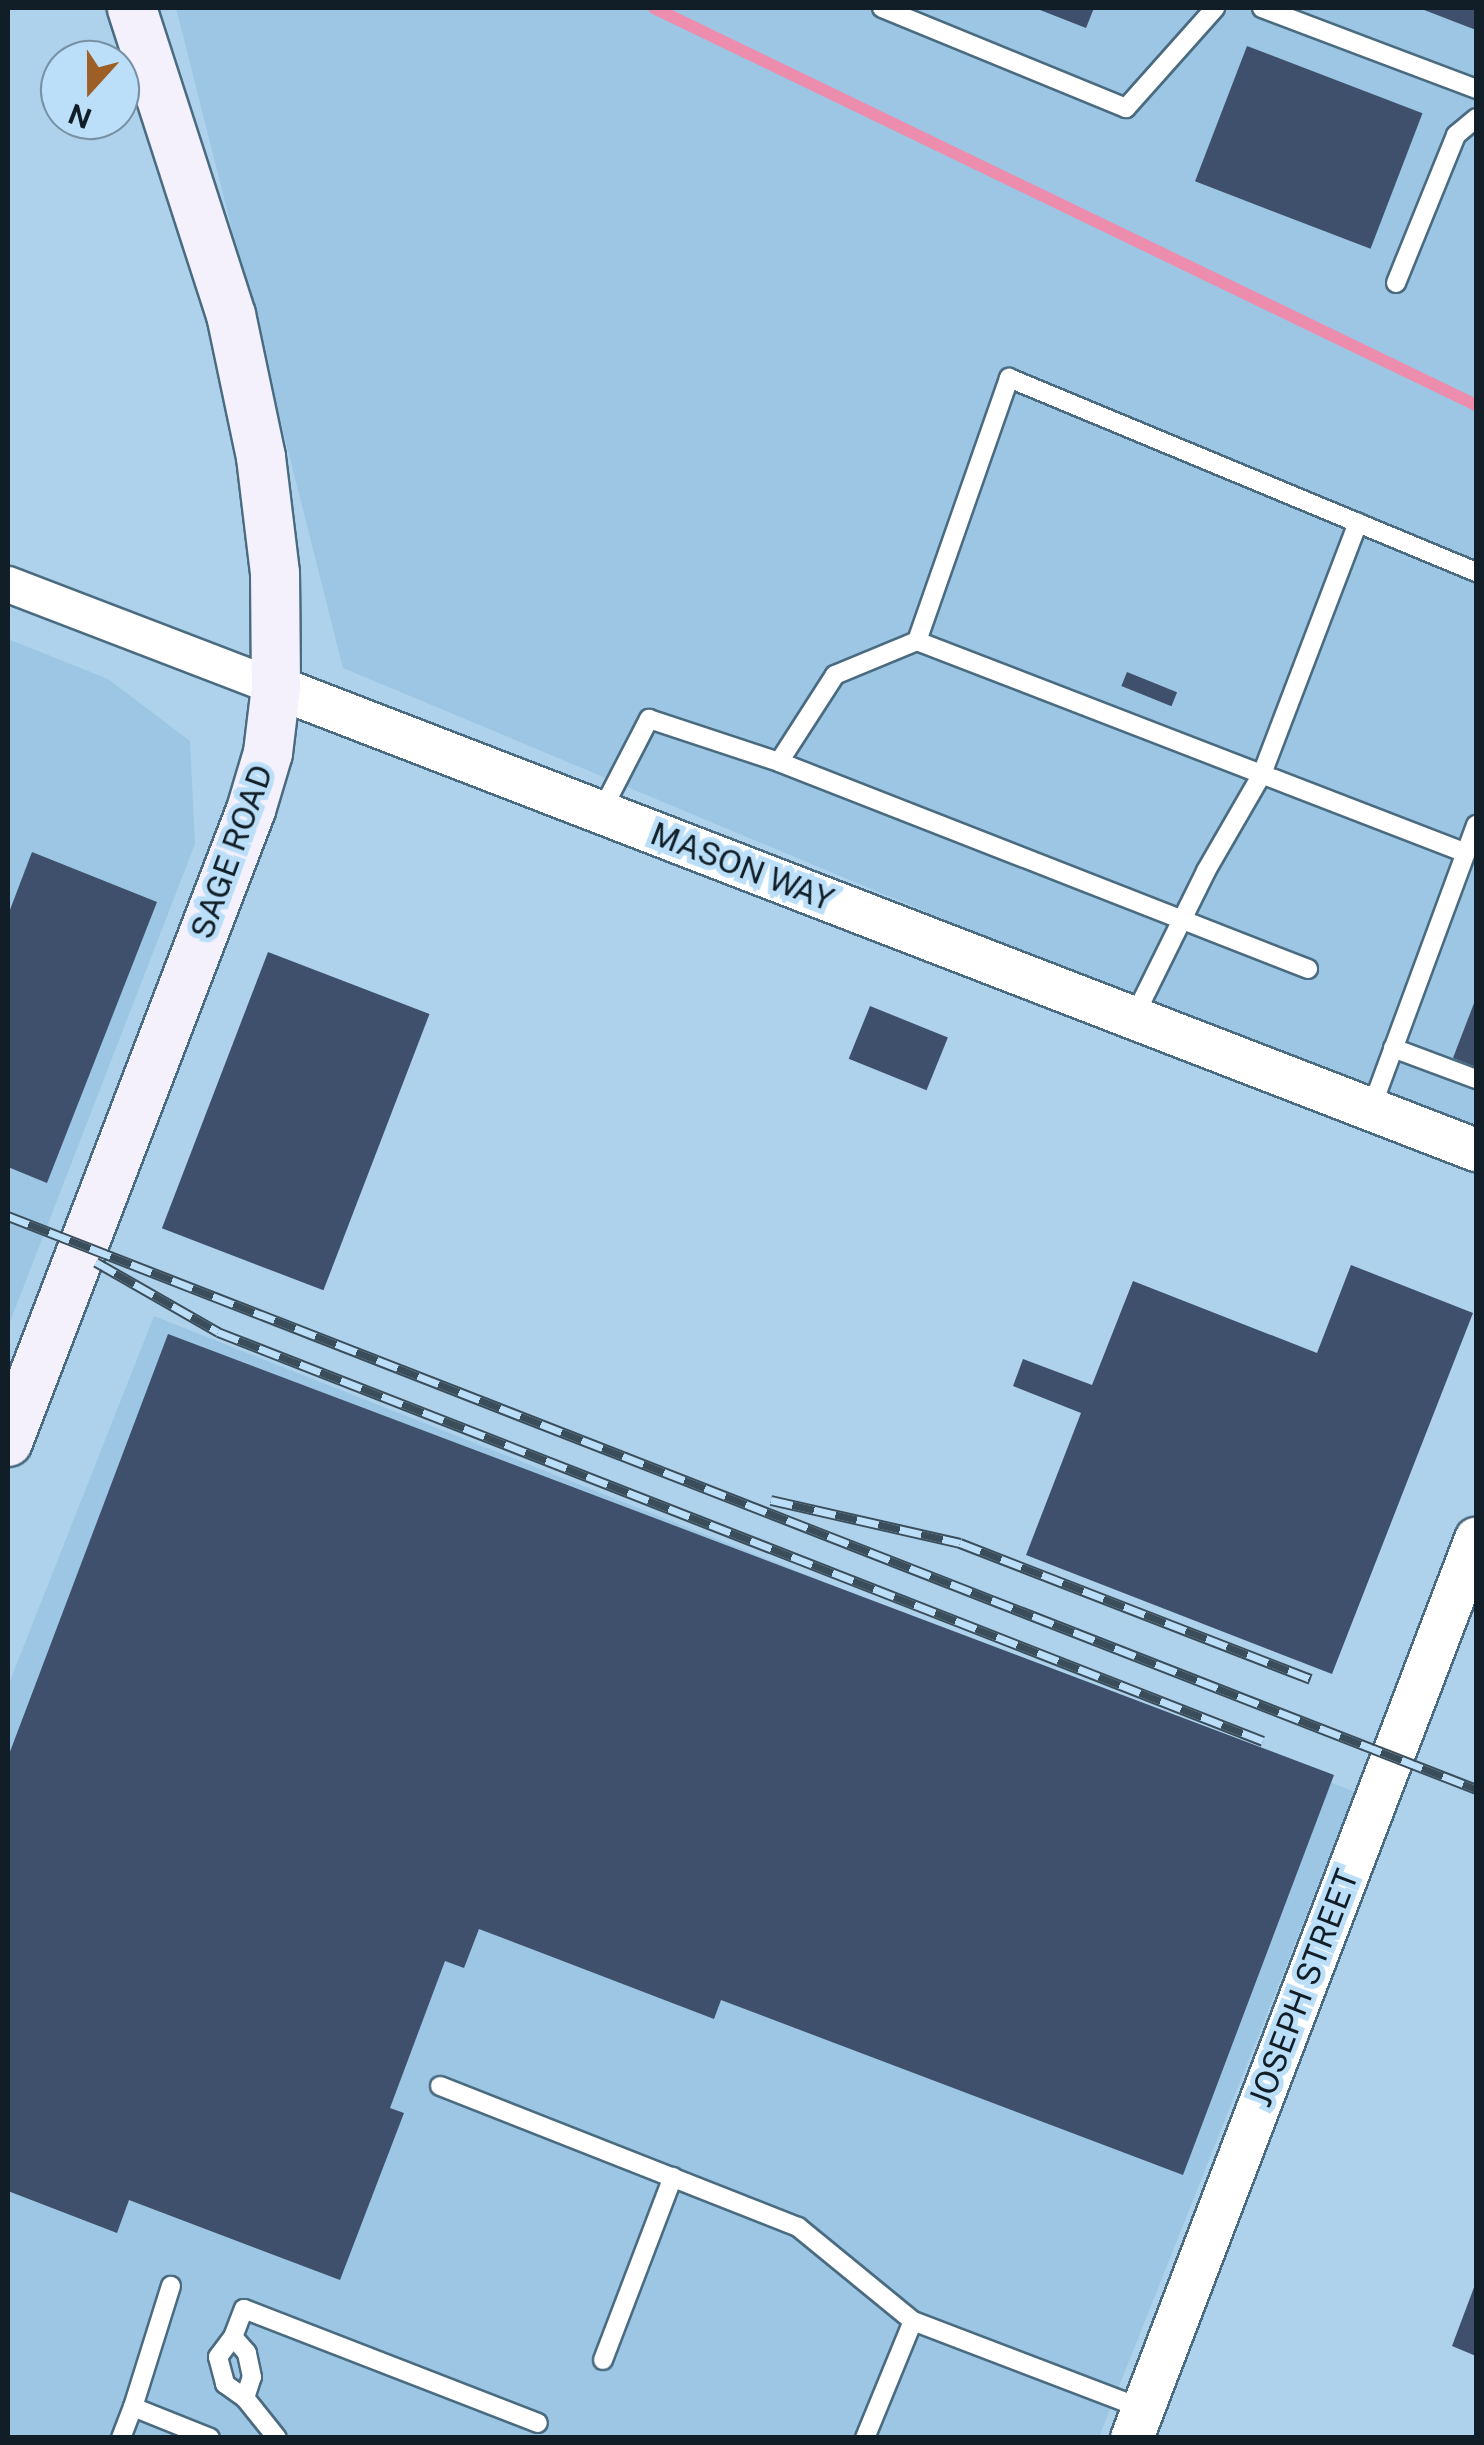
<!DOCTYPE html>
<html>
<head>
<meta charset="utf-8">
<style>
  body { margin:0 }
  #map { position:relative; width:1484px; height:2445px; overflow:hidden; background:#aed2eb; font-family:"Public Sans",sans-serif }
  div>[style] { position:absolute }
  .built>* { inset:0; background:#9cc6e4 }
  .stream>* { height:12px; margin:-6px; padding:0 6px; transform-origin:6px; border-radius:6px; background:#ed8dad }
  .building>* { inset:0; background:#3e506b; transform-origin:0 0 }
  .roads { filter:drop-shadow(2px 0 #4a6b80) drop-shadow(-2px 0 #4a6b80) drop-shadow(0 2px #4a6b80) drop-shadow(0 -2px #4a6b80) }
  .service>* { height:18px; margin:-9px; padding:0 9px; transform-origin:9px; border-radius:9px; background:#fff }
  .minor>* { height:35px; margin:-17.5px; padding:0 17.5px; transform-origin:17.5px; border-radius:17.5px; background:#fff }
  .tertiary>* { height:42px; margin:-21px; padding:0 21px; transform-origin:21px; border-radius:21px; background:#fff }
  .secondary>* { height:48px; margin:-24px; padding:0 24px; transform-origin:24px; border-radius:24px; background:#f4f1fc }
  .rail>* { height:11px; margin-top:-5.5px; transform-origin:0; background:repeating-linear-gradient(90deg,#bbdff8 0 22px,#3a4d5b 0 44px); box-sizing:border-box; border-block:2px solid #3a4d5b }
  span { translate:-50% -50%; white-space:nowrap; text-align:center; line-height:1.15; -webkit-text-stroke:10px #bbdff8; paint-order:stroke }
  .street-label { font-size:32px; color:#111e27 }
  .frame { position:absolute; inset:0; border:10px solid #111e27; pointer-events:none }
  .north { position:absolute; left:40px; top:40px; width:100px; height:100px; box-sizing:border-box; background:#bbdff8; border:2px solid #7792a4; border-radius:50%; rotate:201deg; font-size:28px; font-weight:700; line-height:40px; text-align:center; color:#111e27 }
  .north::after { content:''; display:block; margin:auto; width:35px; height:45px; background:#9e5f27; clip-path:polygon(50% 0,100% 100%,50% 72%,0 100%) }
</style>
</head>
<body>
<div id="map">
  <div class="built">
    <i style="clip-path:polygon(176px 8px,1476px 8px,1476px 1142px,343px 668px)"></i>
    <i style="clip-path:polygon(8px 639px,108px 679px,190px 741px,195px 844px,8px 1327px)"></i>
    <i style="clip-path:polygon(154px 1316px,1355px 1792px,1099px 2437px,8px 2437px,8px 1686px)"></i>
  </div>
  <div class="stream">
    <i style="left:654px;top:8px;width:913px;rotate:25.78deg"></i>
  </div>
  <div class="building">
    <i style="clip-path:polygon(1035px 8px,1094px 8px,1086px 28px)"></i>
    <i style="clip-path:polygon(1419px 8px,1476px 8px,1476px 30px)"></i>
    <i style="left:1247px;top:46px;width:188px;height:145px;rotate:21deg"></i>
    <i style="left:1127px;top:672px;width:54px;height:15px;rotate:22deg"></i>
    <i style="clip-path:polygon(32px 852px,157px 902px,47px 1183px,8px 1167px,8px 915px)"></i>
    <i style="left:268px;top:952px;width:173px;height:296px;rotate:21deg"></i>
    <i style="clip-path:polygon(1476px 998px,1476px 1067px,1453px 1058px)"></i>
    <i style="left:870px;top:1006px;width:84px;height:57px;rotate:22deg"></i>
    <i style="clip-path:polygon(1351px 1265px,1473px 1313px,1332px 1674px,1026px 1555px,1081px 1413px,1013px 1386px,1023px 1359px,1092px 1385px,1133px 1281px,1317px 1353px)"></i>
    <i style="clip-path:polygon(168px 1334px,1334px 1775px,1183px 2175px,721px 2000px,714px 2019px,479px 1929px,464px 1968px,445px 1961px,390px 2108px,404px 2113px,340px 2280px,129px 2200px,117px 2233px,8px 2191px,8px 1757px)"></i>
    <i style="clip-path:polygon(1476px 2282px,1476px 2356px,1452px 2346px)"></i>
  </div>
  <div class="roads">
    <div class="service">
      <i style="left:882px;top:8px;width:264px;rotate:22.3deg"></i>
      <i style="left:1126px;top:108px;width:134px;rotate:-48.3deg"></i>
      <i style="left:1262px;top:8px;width:229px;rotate:20.7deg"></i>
      <i style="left:1396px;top:283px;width:160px;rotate:-67.9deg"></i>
      <i style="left:1456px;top:135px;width:26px;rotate:-40deg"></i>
      <i style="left:917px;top:641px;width:89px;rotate:157.5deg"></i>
      <i style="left:835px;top:675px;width:103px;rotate:122.8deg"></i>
      <i style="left:779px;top:762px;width:568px;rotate:21.37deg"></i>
      <i style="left:601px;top:812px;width:105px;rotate:-62.7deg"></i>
      <i style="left:649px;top:719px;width:137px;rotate:18.3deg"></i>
      <i style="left:1466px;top:853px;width:589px;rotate:-158.89deg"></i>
      <i style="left:917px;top:641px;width:279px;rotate:-70.7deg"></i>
      <i style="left:1009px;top:378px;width:506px;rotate:22.56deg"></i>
      <i style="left:1134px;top:1017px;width:163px;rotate:-63.7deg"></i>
      <i style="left:1206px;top:871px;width:112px;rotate:-60deg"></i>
      <i style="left:1262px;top:774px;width:269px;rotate:-69.1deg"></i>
      <i style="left:1393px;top:1048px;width:89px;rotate:20.5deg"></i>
      <i style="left:1371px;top:1109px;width:303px;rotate:-69.7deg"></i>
      <i style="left:440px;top:2086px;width:385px;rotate:21.5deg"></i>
      <i style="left:798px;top:2227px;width:149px;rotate:39.3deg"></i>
      <i style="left:913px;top:2321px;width:246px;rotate:20.9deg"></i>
      <i style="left:233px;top:2337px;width:30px;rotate:-69deg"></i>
      <i style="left:244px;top:2309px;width:315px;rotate:21.2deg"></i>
      <i style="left:603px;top:2360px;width:196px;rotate:-69.1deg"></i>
      <i style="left:245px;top:2398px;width:22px;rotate:-72deg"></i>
      <i style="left:252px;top:2377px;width:25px;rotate:-102deg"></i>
      <i style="left:247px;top:2353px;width:21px;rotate:-131deg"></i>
      <i style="left:233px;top:2337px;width:25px;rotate:127deg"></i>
      <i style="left:218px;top:2357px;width:28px;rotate:75deg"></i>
      <i style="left:225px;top:2384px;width:24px;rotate:35deg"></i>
      <i style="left:245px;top:2398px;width:51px;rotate:51.3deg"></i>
      <i style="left:133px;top:2407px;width:127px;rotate:-72.6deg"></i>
      <i style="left:121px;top:2438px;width:33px;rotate:-69deg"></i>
      <i style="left:133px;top:2407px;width:83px;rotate:21.9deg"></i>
      <i style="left:865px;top:2438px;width:126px;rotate:-67.7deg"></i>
    </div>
    <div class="minor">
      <i style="left:8px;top:584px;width:287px;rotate:21deg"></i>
    </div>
    <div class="tertiary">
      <i style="left:276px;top:687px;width:1286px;rotate:21.1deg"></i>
      <i style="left:1132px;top:2438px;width:963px;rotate:-69.06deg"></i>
    </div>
    <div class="secondary">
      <i style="left:8px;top:1442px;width:677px;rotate:-68.97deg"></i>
      <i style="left:251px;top:810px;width:59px;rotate:-73.4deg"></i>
      <i style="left:268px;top:753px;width:66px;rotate:-83.1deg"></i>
      <i style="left:276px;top:687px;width:114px;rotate:-90.5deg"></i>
      <i style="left:275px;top:573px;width:117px;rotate:-96.9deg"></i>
      <i style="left:261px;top:457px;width:145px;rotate:-101.9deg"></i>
      <i style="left:231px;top:315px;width:323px;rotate:-107.9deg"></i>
    </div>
  </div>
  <div class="rail">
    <i style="left:8px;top:1216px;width:1576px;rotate:21.32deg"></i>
    <i style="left:96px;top:1262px;width:141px;rotate:29.8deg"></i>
    <i style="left:218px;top:1332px;width:1122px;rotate:21.37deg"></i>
    <i style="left:771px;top:1500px;width:194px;rotate:12.8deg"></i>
    <i style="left:960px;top:1543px;width:376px;rotate:21.2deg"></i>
  </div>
  <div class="street-label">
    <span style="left:232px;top:852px;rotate:-70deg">SAGE ROAD</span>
    <span style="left:742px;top:867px;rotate:21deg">MASON WAY</span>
    <span style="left:1304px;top:1988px;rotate:-69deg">JOSEPH STREET</span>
  </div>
  <div class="frame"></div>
  <div class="north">N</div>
</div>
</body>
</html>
